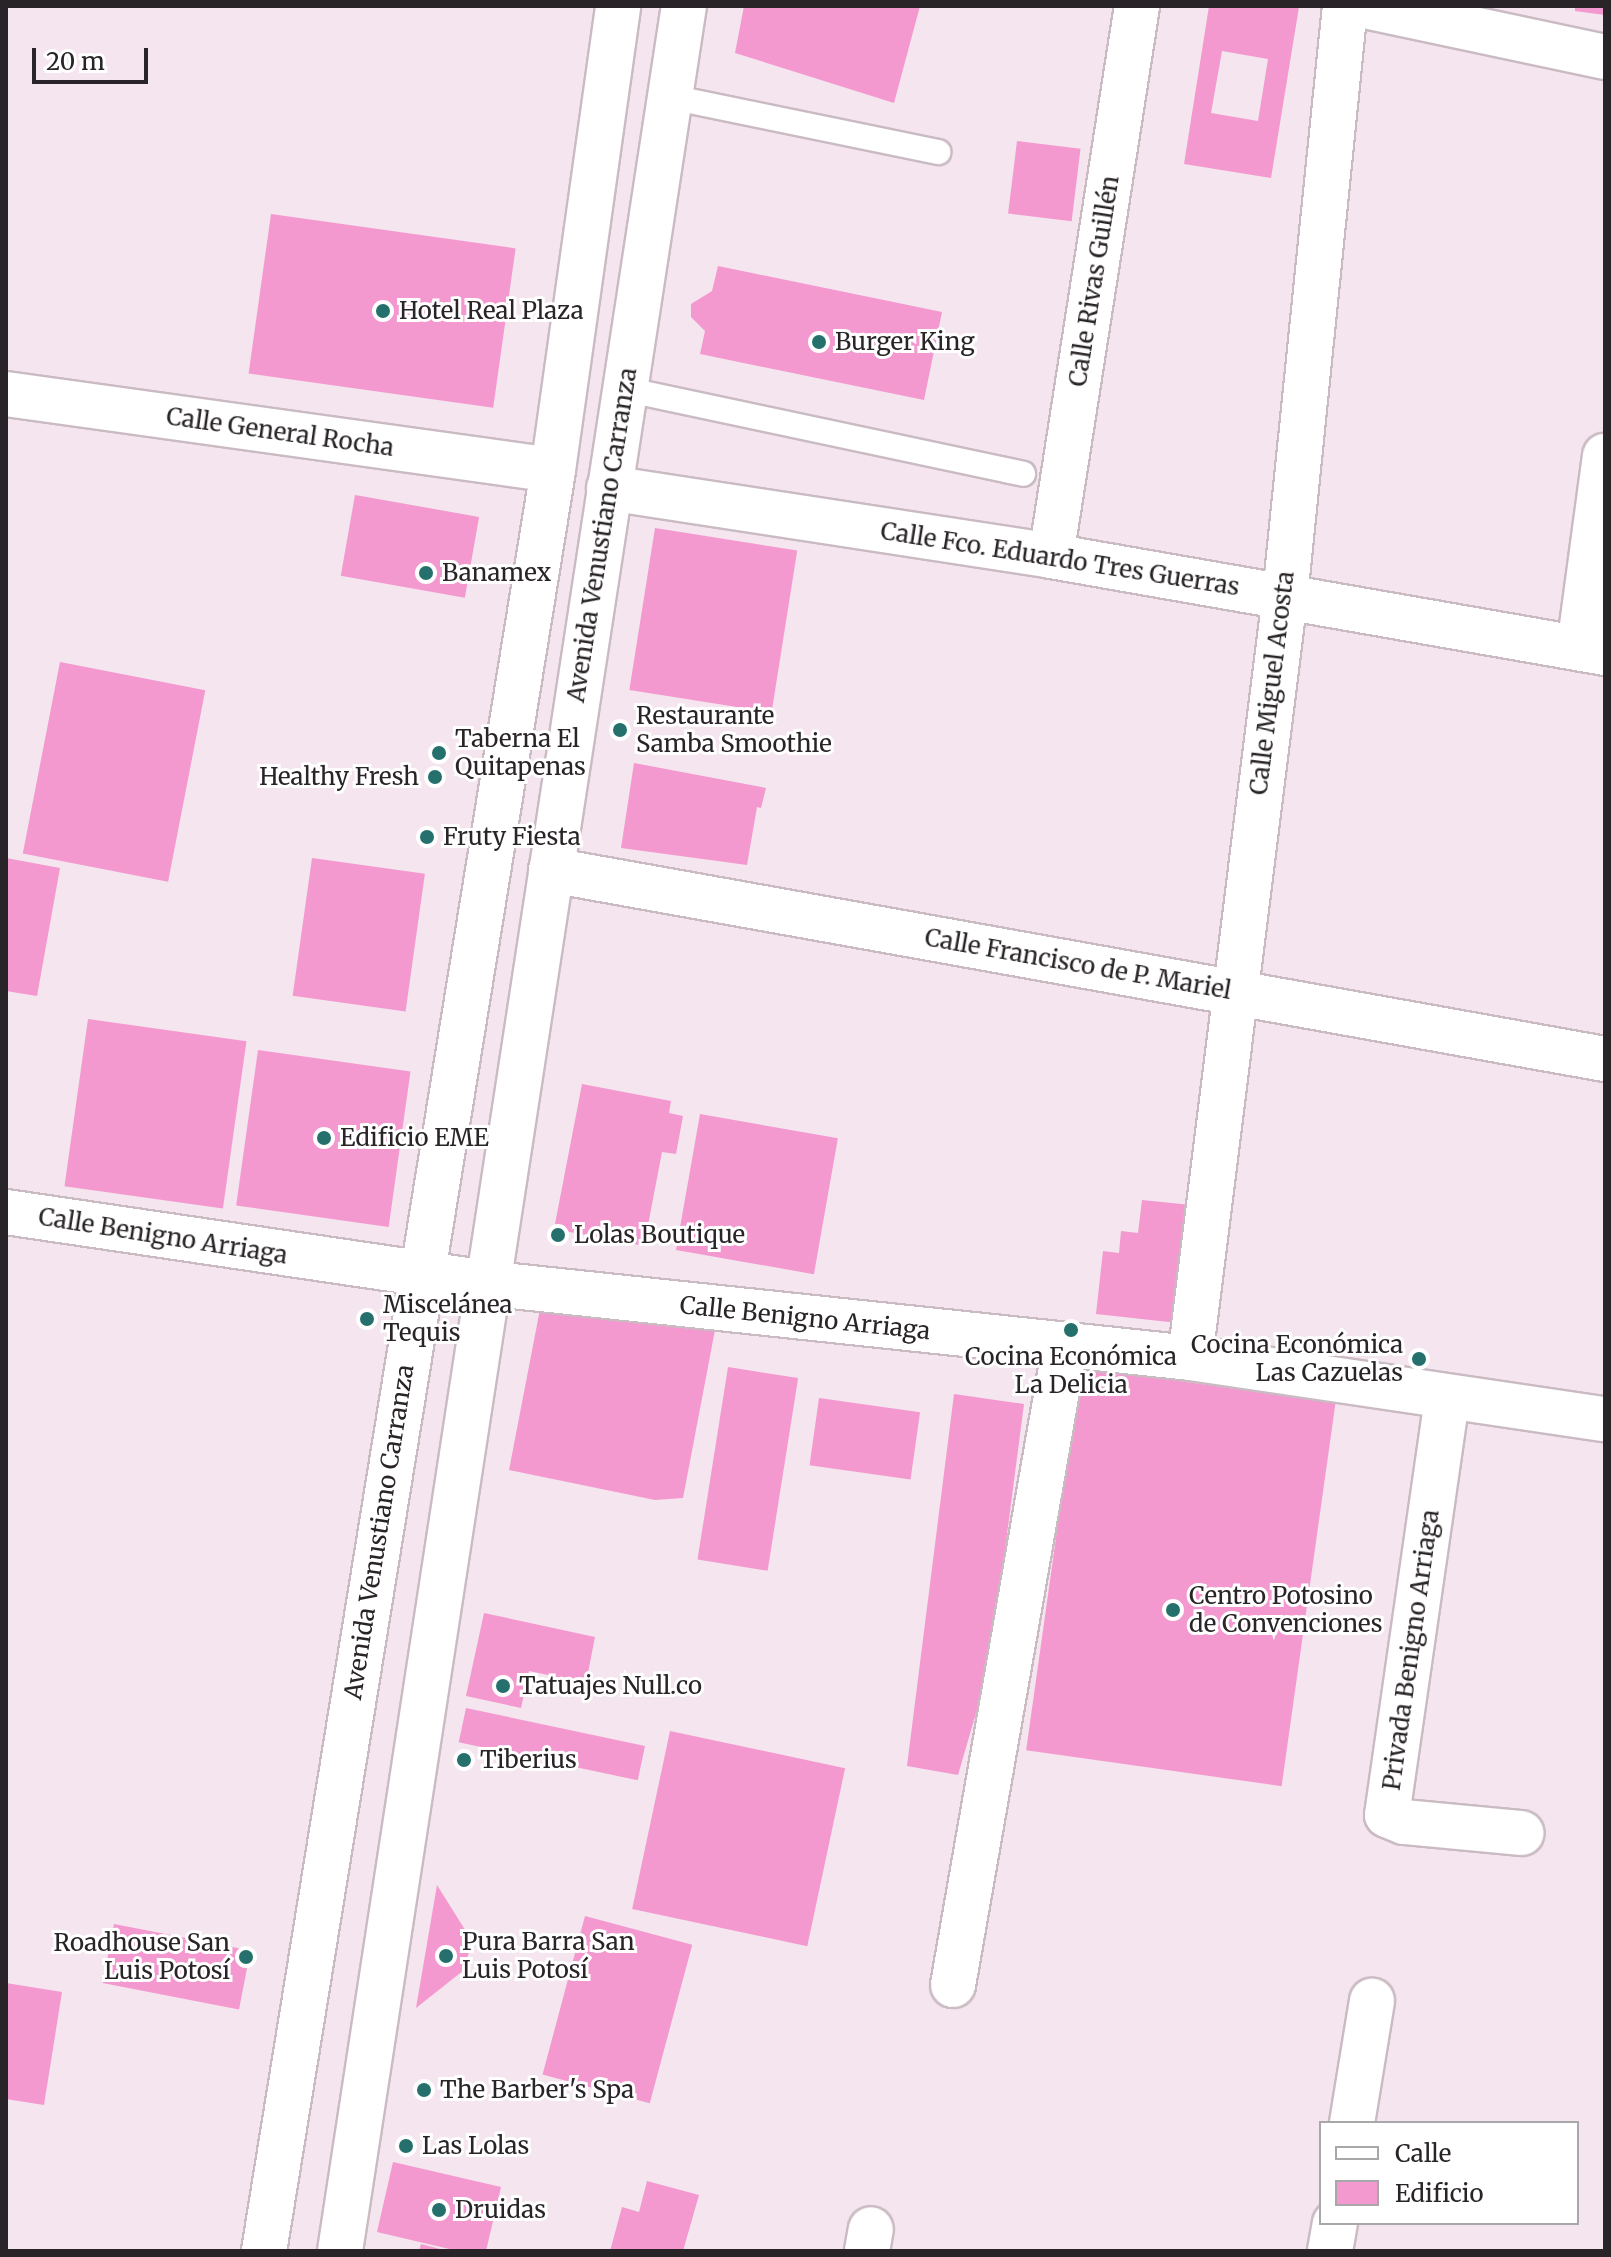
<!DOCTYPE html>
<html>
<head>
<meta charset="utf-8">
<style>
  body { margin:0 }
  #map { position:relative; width:1611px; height:2257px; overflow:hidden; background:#f4e5ee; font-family:Merriweather,serif }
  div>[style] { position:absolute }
  .building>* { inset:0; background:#f399d0; transform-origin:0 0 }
  .roads { filter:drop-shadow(2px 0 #cabbc3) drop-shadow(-2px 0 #cabbc3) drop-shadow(0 2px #cabbc3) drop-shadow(0 -2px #cabbc3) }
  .service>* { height:24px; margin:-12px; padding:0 12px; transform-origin:12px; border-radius:12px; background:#fff }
  .minor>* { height:44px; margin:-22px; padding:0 22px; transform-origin:22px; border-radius:22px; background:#fff }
  .primary>* { height:44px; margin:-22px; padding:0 22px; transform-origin:22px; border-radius:22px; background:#fff }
  .dots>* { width:22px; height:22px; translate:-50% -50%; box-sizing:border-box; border:4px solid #fff; border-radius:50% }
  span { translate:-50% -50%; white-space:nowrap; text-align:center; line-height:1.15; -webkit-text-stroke:6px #fff; paint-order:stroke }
  .street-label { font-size:24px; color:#292427 }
  .poi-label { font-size:24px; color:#292427 }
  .left { translate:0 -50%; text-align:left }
  .right { translate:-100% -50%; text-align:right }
  .frame { position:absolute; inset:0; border:8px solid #292427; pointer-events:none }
  .legend { position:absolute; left:1319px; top:2121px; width:260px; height:104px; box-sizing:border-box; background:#fff; border:2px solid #a9a7a9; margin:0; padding:10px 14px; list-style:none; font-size:24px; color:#292427 }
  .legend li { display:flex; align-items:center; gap:16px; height:40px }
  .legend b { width:40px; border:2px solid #a9a7a9 }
  .scale { position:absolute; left:32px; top:48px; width:116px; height:36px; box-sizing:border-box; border:4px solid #292427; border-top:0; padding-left:10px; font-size:24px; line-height:28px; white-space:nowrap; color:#292427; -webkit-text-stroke:6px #fff; paint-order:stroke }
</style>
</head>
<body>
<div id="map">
  <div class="building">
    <i style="clip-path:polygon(744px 6px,920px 6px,894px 103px,735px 53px)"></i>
    <i style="clip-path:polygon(evenodd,1209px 6px,1299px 7px,1271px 178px,1184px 164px,1209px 6px,1222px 51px,1268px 59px,1258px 121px,1211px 113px,1222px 51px)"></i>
    <i style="clip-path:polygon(1575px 6px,1605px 6px,1605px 15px,1575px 11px)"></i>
    <i style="left:1017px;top:141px;width:64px;height:73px;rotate:7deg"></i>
    <i style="left:271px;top:214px;width:247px;height:161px;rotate:8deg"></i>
    <i style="clip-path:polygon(718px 266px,942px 312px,924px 400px,700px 354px,705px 331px,691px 317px,691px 304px,712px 291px)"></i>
    <i style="left:355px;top:495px;width:126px;height:82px;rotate:10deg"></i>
    <i style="left:655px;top:528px;width:144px;height:164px;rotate:9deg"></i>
    <i style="left:60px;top:662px;width:148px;height:195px;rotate:11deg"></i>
    <i style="clip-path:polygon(634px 763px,766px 788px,761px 808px,757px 807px,747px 865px,621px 848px)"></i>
    <i style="clip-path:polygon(6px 858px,60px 868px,37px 996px,6px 991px)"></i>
    <i style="left:312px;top:858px;width:114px;height:139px;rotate:8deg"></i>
    <i style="left:88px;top:1019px;width:160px;height:169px;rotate:8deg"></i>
    <i style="left:258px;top:1050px;width:154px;height:157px;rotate:8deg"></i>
    <i style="clip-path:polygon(582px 1084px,671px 1101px,669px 1113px,683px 1116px,676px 1154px,662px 1152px,644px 1246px,554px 1229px)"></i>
    <i style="left:700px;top:1114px;width:140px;height:138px;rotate:10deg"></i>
    <i style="clip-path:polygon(1142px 1200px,1191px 1205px,1178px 1323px,1096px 1314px,1103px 1251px,1119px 1253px,1121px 1231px,1138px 1233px)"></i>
    <i style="clip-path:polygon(541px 1304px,715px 1330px,683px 1498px,655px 1500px,509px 1470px)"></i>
    <i style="left:728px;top:1367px;width:71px;height:195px;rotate:9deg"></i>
    <i style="left:1080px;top:1367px;width:258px;height:387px;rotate:8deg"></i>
    <i style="clip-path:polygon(954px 1394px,1024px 1404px,990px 1665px,958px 1775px,907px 1766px)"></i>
    <i style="left:819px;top:1398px;width:102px;height:68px;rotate:8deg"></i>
    <i style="clip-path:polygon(484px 1613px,595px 1637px,586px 1683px,529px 1671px,521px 1708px,466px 1696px)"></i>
    <i style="left:466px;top:1708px;width:183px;height:35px;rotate:12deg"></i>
    <i style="left:670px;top:1731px;width:179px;height:182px;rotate:12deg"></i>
    <i style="clip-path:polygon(437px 1885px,472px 1941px,464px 1970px,416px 2008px)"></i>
    <i style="left:585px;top:1916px;width:111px;height:164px;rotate:15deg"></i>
    <i style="left:114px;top:1924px;width:139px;height:60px;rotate:11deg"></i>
    <i style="clip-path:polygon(6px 1983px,62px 1992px,44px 2105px,6px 2099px)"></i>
    <i style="clip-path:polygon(393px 2162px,501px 2187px,486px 2251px,458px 2251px,377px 2232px)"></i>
    <i style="clip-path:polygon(647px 2181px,699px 2195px,683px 2251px,610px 2251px,622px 2207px,639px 2212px)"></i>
    <i style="clip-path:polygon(421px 2244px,444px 2250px,444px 2251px,419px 2251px)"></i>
  </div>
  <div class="roads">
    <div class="service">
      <i style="left:670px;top:97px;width:274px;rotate:11.6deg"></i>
      <i style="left:624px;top:389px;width:408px;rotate:12deg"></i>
    </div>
    <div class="minor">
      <i style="left:1365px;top:6px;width:245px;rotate:12deg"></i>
      <i style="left:6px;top:394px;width:552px;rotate:7.91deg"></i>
      <i style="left:609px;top:488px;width:447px;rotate:8.7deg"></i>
      <i style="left:1051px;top:556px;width:562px;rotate:9.93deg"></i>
      <i style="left:1051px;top:556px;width:557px;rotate:-81.11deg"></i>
      <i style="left:1579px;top:648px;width:194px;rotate:-82.3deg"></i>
      <i style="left:551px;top:870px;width:1071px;rotate:10.17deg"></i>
      <i style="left:6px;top:1212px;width:483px;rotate:8.4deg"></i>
      <i style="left:484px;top:1283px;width:710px;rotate:6.06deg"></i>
      <i style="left:1190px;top:1358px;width:419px;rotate:8.4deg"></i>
      <i style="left:1190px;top:1358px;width:768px;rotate:-82.89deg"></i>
      <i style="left:1285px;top:596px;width:593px;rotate:-84.19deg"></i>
      <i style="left:1447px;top:1399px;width:420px;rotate:98.2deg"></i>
      <i style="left:1387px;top:1815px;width:18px;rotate:22deg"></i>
      <i style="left:1404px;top:1822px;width:118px;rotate:5.4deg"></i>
      <i style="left:953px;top:1985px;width:650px;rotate:-80.07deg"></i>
      <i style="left:1352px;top:2123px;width:124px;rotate:-80.7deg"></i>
      <i style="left:867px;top:2251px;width:22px;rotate:-80deg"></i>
      <i style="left:1330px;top:2251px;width:28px;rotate:-80deg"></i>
    </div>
    <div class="primary">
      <i style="left:264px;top:2251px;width:1804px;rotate:-80.78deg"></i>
      <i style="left:553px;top:470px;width:469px;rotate:-82deg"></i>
      <i style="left:340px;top:2251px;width:2271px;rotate:-81.29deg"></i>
    </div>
  </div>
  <div class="dots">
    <i style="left:383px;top:311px;background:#25706c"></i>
    <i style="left:819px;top:342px;background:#25706c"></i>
    <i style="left:426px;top:573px;background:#25706c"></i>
    <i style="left:620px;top:730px;background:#25706c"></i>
    <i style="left:439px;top:753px;background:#25706c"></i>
    <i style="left:435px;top:777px;background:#25706c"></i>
    <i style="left:427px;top:837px;background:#25706c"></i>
    <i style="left:324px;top:1138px;background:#25706c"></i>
    <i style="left:558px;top:1235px;background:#25706c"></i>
    <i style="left:367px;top:1319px;background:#25706c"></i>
    <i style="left:1071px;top:1330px;background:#25706c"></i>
    <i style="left:1419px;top:1359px;background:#25706c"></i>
    <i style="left:1173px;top:1610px;background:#25706c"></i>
    <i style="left:503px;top:1686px;background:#25706c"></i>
    <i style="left:464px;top:1760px;background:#25706c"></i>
    <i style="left:446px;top:1956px;background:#25706c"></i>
    <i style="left:246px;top:1957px;background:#25706c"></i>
    <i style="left:424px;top:2090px;background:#25706c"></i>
    <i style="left:406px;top:2146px;background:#25706c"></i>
    <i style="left:439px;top:2210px;background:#25706c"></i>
  </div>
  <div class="street-label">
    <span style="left:1094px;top:281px;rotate:-81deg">Calle Rivas Guillén</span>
    <span style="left:280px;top:432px;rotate:8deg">Calle General Rocha</span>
    <span style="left:602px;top:535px;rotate:-81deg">Avenida Venustiano Carranza</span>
    <span style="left:1060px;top:559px;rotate:9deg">Calle Fco. Eduardo Tres Guerras</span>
    <span style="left:1272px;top:683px;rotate:-83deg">Calle Miguel Acosta</span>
    <span style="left:1078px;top:964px;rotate:10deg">Calle Francisco de P. Mariel</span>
    <span style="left:163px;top:1236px;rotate:9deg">Calle Benigno Arriaga</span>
    <span style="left:805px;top:1318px;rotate:6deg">Calle Benigno Arriaga</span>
    <span style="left:379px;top:1532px;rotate:-81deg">Avenida Venustiano Carranza</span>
    <span style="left:1411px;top:1650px;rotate:-82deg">Privada Benigno Arriaga</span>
  </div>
  <div class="poi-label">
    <span class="left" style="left:399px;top:311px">Hotel Real Plaza</span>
    <span class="left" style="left:835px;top:342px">Burger King</span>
    <span class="left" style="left:442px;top:573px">Banamex</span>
    <span class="left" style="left:636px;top:730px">Restaurante<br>Samba Smoothie</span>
    <span class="left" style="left:455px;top:753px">Taberna El<br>Quitapenas</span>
    <span class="right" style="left:419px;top:777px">Healthy Fresh</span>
    <span class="left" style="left:443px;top:837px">Fruty Fiesta</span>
    <span class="left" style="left:340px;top:1138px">Edificio EME</span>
    <span class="left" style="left:574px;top:1235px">Lolas Boutique</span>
    <span class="left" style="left:383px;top:1319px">Miscelánea<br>Tequis</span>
    <span class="right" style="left:1403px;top:1359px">Cocina Económica<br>Las Cazuelas</span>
    <span style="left:1071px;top:1371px">Cocina Económica<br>La Delicia</span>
    <span class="left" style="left:1189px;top:1610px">Centro Potosino<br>de Convenciones</span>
    <span class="left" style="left:519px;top:1686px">Tatuajes Null.co</span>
    <span class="left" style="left:480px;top:1760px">Tiberius</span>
    <span class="left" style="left:462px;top:1956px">Pura Barra San<br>Luis Potosí</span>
    <span class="right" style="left:230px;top:1957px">Roadhouse San<br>Luis Potosí</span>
    <span class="left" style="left:440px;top:2090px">The Barber's Spa</span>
    <span class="left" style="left:422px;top:2146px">Las Lolas</span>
    <span class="left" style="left:455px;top:2210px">Druidas</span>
  </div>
  <div class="frame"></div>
  <ul class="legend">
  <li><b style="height:10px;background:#fff"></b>Calle</li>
  <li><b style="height:22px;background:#f399d0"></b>Edificio</li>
  </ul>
  <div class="scale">20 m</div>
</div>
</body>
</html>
